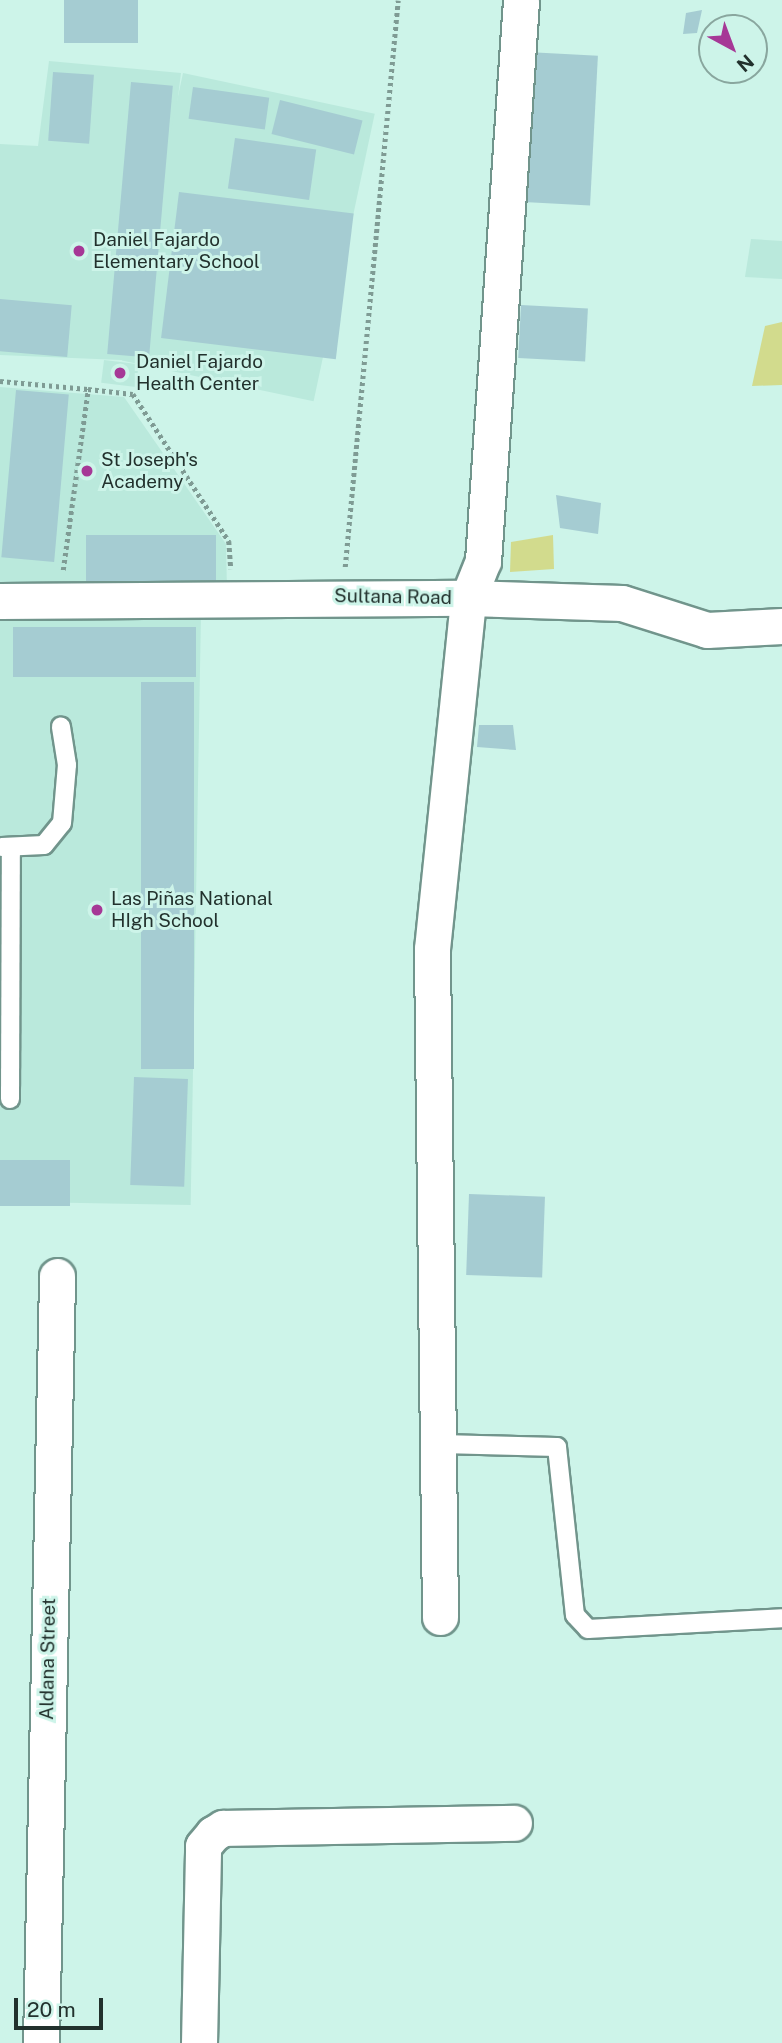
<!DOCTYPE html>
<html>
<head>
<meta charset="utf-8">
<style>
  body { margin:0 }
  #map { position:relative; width:782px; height:2043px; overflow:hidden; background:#cdf4e9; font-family:"Public Sans",sans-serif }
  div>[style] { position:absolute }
  .built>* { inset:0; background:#bae9dc; transform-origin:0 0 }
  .green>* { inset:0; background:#d2db8d }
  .building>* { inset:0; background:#a5ccd2; transform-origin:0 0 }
  .path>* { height:4.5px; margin-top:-2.25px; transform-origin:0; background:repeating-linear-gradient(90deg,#7f9b94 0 3.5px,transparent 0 7px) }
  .roads { filter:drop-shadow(2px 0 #71958c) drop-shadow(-2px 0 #71958c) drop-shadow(0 2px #71958c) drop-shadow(0 -2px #71958c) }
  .lane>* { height:18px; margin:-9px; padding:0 9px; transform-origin:9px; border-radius:9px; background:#fff }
  .street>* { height:35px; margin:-17.5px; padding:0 17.5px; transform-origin:17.5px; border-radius:17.5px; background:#fff }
  .dots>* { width:19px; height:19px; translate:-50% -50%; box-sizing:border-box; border:4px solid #cdf4e9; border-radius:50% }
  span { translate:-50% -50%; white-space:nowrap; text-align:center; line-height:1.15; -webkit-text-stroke:6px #cdf4e9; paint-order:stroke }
  .poi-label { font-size:19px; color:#22312d }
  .left { translate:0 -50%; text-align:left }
  .street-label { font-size:19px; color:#22312d }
  .north { position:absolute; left:698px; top:14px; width:70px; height:70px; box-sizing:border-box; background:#cdf4e9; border:2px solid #89a69e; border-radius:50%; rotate:139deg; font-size:19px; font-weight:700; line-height:28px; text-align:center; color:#22312d }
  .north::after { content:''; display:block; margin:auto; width:24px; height:32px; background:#a63896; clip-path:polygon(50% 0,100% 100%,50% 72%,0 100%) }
  .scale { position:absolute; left:14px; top:1998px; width:89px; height:32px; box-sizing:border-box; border:4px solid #22312d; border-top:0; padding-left:9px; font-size:21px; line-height:24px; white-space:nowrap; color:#22312d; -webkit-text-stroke:5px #cdf4e9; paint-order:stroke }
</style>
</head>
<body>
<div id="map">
  <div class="built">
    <i style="clip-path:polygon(49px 61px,181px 73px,145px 361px,0 355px,0 144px,38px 146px)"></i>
    <i style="left:183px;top:73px;width:196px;height:294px;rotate:12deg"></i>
    <i style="clip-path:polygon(751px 239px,782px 241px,782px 279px,745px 277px)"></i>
    <i style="left:104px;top:360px;width:35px;height:23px;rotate:7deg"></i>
    <i style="clip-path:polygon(0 387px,124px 397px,226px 544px,227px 590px,0 594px)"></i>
    <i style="left:201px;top:612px;width:593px;height:201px;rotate:91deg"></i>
  </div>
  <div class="green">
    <i style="clip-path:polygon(782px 322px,782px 385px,752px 386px,765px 326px)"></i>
    <i style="clip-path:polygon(553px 535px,554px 569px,510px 572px,511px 542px)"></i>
  </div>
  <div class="building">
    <i style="left:64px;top:0;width:74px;height:43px"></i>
    <i style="clip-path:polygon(702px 10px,697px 33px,683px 34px,686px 13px)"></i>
    <i style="left:527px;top:52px;width:71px;height:150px;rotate:3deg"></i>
    <i style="left:53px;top:72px;width:41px;height:69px;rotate:4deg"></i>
    <i style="left:131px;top:82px;width:42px;height:273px;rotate:5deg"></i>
    <i style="left:193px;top:87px;width:77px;height:32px;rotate:8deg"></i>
    <i style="left:280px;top:100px;width:85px;height:35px;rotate:14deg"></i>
    <i style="left:235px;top:138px;width:82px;height:51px;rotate:8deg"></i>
    <i style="left:179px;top:192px;width:176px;height:147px;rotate:7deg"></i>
    <i style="left:0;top:299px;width:72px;height:52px;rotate:5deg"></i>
    <i style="left:521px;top:305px;width:67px;height:53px;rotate:3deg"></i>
    <i style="left:16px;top:390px;width:53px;height:168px;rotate:5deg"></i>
    <i style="clip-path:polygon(556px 495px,601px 503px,598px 534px,560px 528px)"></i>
    <i style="left:216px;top:535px;width:47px;height:130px;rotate:90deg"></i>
    <i style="left:13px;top:627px;width:183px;height:50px"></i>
    <i style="left:141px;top:682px;width:53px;height:387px"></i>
    <i style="clip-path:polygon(479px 725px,513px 725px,516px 750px,477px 747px)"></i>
    <i style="left:134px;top:1077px;width:54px;height:108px;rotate:2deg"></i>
    <i style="left:0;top:1160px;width:70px;height:46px"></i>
    <i style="left:469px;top:1194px;width:76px;height:81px;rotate:2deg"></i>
  </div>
  <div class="path">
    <i style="left:0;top:381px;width:88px;rotate:5.2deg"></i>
    <i style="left:345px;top:567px;width:569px;rotate:-84.66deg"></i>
    <i style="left:63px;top:570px;width:183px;rotate:-82.1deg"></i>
    <i style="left:88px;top:389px;width:45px;rotate:6.3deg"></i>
    <i style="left:133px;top:394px;width:176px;rotate:56.9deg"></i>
    <i style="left:229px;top:541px;width:28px;rotate:86deg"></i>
  </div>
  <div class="roads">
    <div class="lane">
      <i style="left:2px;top:847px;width:42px;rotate:-2.7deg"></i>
      <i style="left:44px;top:845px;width:28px;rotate:-51deg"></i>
      <i style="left:62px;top:823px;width:58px;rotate:-85.1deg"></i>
      <i style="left:67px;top:765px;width:39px;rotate:-99deg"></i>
      <i style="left:10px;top:1099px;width:251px;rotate:-89.8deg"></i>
      <i style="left:441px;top:1444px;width:116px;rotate:1.5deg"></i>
      <i style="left:557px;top:1447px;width:169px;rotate:83.9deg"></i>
      <i style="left:575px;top:1615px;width:19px;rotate:47deg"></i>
      <i style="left:588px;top:1629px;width:194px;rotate:-3.2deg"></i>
    </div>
    <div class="street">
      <i style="left:0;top:601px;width:468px;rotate:-0.4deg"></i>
      <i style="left:468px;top:598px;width:154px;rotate:1.9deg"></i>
      <i style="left:622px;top:603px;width:89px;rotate:17.6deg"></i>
      <i style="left:707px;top:630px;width:75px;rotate:-3.1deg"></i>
      <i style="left:440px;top:1617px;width:668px;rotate:-90.69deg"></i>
      <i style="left:432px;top:949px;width:353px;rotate:-84.1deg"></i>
      <i style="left:468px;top:598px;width:40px;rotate:-68deg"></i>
      <i style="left:483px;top:561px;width:562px;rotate:-86.12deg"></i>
      <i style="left:41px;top:2043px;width:767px;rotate:-88.8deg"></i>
      <i style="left:199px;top:2043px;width:197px;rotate:-88.8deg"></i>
      <i style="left:203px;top:1846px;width:16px;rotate:-50deg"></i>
      <i style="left:213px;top:1834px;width:12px;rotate:-31deg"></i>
      <i style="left:223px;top:1828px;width:291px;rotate:-1deg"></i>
    </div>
  </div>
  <div class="dots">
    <i style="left:79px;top:251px;background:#a63896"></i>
    <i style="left:120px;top:373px;background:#a63896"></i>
    <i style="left:87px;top:471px;background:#a63896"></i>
    <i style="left:97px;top:910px;background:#a63896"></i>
  </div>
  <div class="poi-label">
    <span class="left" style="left:93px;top:251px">Daniel Fajardo<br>Elementary School</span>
    <span class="left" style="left:136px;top:373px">Daniel Fajardo<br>Health Center</span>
    <span class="left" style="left:101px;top:471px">St Joseph's<br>Academy</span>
    <span class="left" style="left:111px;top:910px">Las Piñas National<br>HIgh School</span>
  </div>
  <div class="street-label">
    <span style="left:393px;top:597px;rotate:1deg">Sultana Road</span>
    <span style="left:48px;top:1659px;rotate:-89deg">Aldana Street</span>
  </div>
  <div class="north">N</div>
  <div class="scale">20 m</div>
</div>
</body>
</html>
